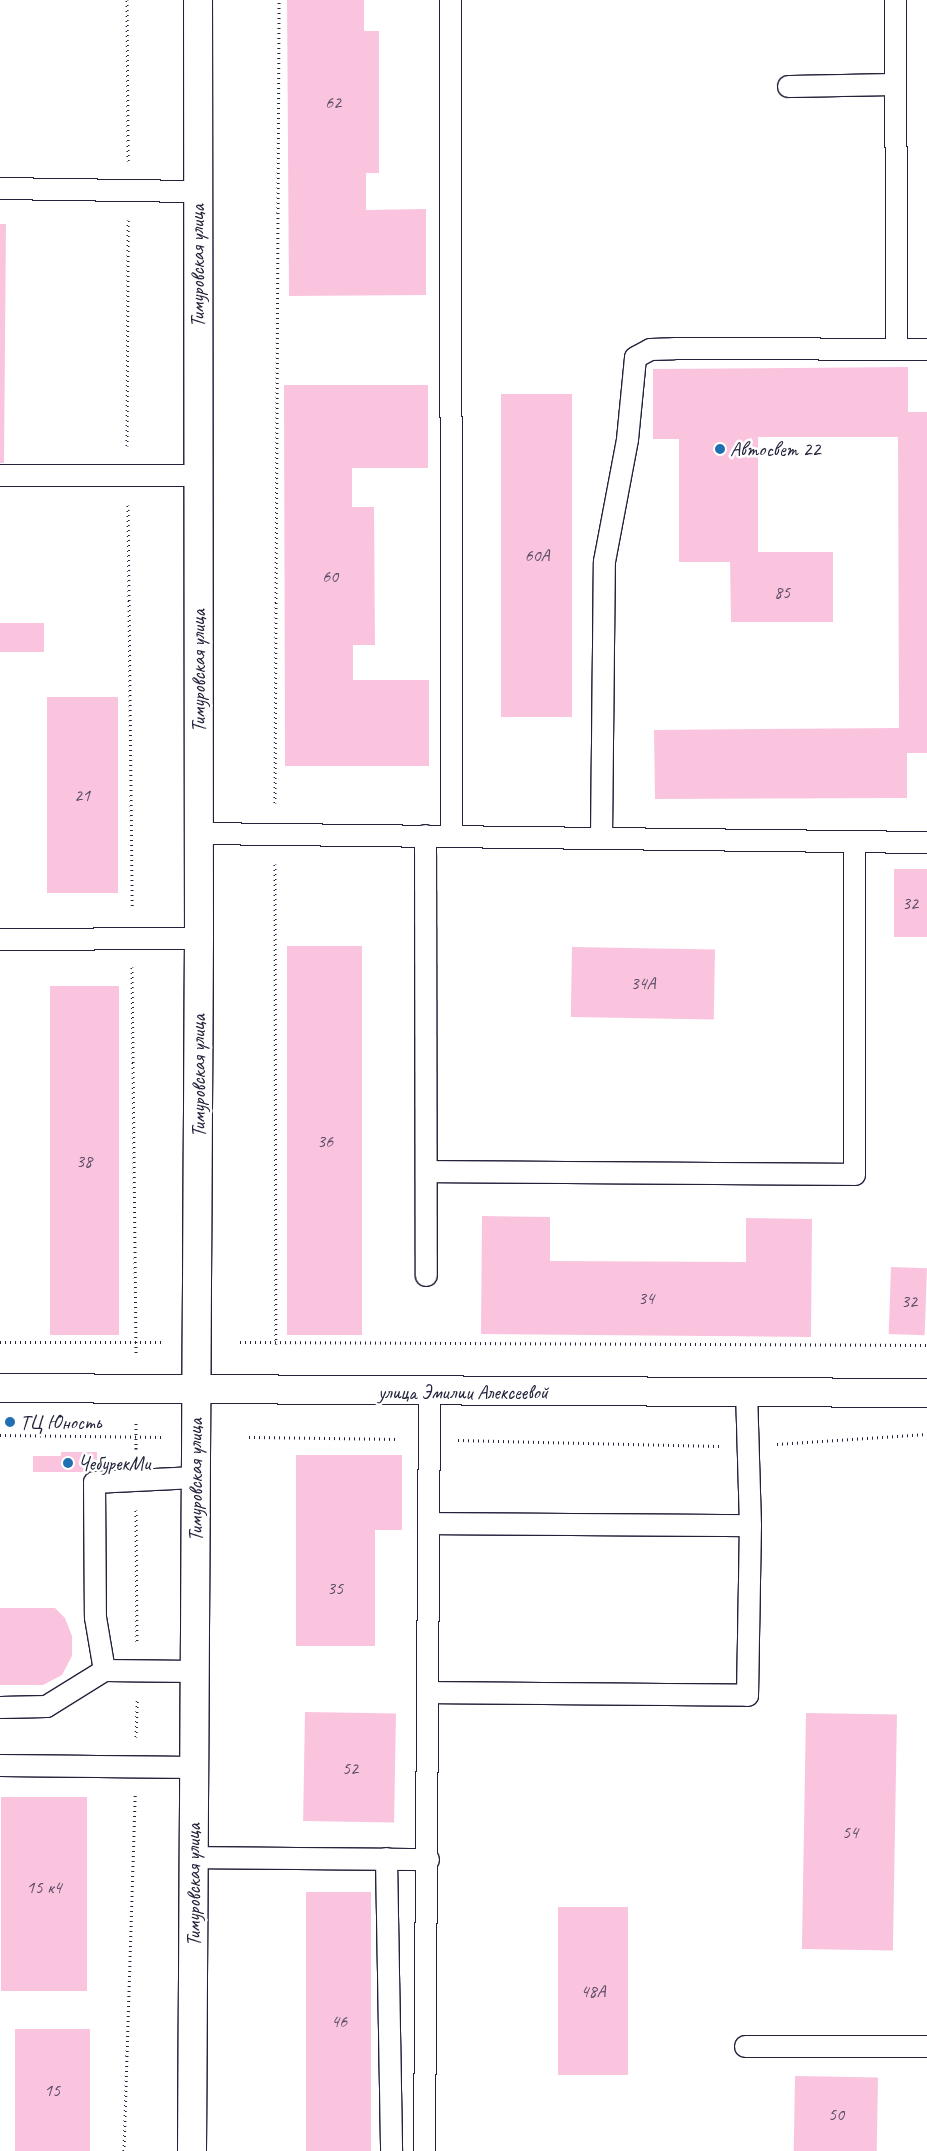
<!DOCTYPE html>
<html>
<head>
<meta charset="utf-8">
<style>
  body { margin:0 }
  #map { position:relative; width:927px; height:2151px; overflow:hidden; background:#fff; font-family:Caveat,sans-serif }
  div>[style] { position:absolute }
  .building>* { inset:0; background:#fac4de; transform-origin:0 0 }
  .path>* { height:3px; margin-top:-1.5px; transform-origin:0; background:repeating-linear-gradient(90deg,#22223b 0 1px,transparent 0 5px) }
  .roads { filter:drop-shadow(1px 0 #22223b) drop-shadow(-1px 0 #22223b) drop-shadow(0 1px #22223b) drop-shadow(0 -1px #22223b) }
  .lane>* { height:21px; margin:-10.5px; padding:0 10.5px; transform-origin:10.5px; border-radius:10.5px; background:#fff }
  .street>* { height:28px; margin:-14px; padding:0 14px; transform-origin:14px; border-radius:14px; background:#fff }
  .secondary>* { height:28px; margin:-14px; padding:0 14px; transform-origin:14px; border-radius:14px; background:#fff }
  .dots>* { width:14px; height:14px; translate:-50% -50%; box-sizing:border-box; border:2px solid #fff; border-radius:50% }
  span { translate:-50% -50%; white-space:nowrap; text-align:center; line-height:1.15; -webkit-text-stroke:5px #fff; paint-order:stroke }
  .number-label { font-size:18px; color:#584a64 }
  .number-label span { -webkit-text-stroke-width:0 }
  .street-label { font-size:20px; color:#22223b }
  .poi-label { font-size:20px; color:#22223b }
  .left { translate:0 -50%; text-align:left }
</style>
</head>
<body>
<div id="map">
  <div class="building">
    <i style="clip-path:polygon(287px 0,364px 0,364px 31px,379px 31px,379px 173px,366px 173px,366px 210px,426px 209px,426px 295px,289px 296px)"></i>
    <i style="clip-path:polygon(0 224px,6px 224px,4px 463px,0 463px)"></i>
    <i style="clip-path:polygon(908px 367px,908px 412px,927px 412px,927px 753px,907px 753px,907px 798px,655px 799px,654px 730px,899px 728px,898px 437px,758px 437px,758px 552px,833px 552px,833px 622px,731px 622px,730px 562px,679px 562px,679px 439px,653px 439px,653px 369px)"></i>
    <i style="clip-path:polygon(284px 385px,428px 385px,428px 468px,352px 468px,352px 507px,374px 507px,375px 645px,353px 645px,353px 680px,429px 680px,429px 766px,285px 766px)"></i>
    <i style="left:501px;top:394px;width:71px;height:323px"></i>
    <i style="left:0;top:623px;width:44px;height:29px"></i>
    <i style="left:47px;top:697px;width:71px;height:196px"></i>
    <i style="left:894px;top:869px;width:33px;height:68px"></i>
    <i style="left:287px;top:946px;width:75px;height:389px"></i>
    <i style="left:572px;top:947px;width:143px;height:70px;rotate:1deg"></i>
    <i style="left:50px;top:986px;width:69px;height:349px"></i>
    <i style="clip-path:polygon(482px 1216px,550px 1217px,550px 1261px,746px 1262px,746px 1218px,812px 1219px,811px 1337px,481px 1334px)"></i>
    <i style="left:891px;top:1267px;width:36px;height:67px;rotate:2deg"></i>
    <i style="clip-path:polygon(61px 1452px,97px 1452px,97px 1472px,33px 1472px,33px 1456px,61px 1456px)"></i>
    <i style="clip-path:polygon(296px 1455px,402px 1455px,402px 1530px,375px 1530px,375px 1646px,296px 1646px)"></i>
    <i style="clip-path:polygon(0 1608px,55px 1608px,65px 1618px,72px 1636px,72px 1656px,62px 1675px,43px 1685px,0 1685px)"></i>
    <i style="left:305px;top:1712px;width:91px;height:109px;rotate:1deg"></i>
    <i style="left:806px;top:1713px;width:91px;height:236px;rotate:1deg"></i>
    <i style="left:1px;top:1797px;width:86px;height:194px"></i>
    <i style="left:306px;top:1892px;width:65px;height:259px"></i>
    <i style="left:558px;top:1907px;width:70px;height:168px"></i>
    <i style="left:15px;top:2029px;width:75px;height:122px"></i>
    <i style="left:795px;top:2076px;width:83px;height:75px;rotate:1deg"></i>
  </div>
  <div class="path">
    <i style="left:127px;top:0;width:161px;rotate:89.6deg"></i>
    <i style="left:127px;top:446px;width:226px;rotate:-89.7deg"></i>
    <i style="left:128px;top:505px;width:404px;rotate:89.4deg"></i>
    <i style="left:275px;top:803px;width:803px;rotate:-89.71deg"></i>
    <i style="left:275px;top:864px;width:480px;rotate:89.9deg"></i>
    <i style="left:132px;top:967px;width:387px;rotate:89.4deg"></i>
    <i style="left:0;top:1342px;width:164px"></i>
    <i style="left:240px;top:1342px;width:687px;rotate:0.25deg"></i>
    <i style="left:136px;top:1423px;width:26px;rotate:90deg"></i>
    <i style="left:0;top:1435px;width:164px;rotate:0.7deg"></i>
    <i style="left:249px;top:1437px;width:150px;rotate:0.8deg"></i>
    <i style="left:458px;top:1440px;width:261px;rotate:1.3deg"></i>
    <i style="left:777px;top:1444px;width:150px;rotate:-3.8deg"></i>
    <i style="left:136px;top:1510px;width:132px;rotate:89.6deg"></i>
    <i style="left:136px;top:1737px;width:37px;rotate:-88deg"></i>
    <i style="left:124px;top:2151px;width:356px;rotate:-88.2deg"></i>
  </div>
  <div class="roads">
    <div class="lane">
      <i style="left:450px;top:0;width:835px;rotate:89.93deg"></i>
      <i style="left:895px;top:0;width:349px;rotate:89.8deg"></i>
      <i style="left:788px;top:86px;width:107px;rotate:-1.1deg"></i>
      <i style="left:0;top:188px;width:197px;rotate:0.9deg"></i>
      <i style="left:0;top:475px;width:197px"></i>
      <i style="left:199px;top:833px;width:728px;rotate:0.71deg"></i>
      <i style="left:425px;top:835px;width:440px;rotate:89.9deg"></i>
      <i style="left:601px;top:837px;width:276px;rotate:-89.4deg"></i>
      <i style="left:604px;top:561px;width:124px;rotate:-79.3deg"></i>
      <i style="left:627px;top:439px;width:82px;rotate:-84.4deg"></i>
      <i style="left:635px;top:357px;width:17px;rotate:-28deg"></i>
      <i style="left:650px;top:349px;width:24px;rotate:-2deg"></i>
      <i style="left:674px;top:348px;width:253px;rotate:0.2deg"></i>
      <i style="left:0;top:939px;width:199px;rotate:-0.3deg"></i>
      <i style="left:426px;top:1171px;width:428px;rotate:0.4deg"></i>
      <i style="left:854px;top:1174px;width:333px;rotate:-90deg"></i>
      <i style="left:194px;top:1477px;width:100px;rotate:177.1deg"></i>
      <i style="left:94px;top:1482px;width:135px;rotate:89.6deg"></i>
      <i style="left:95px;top:1617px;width:54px;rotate:80.4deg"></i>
      <i style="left:104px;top:1670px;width:90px;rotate:0.6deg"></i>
      <i style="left:429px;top:1523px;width:321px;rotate:0.4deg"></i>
      <i style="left:430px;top:1692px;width:317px;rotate:0.5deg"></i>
      <i style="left:747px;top:1695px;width:170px;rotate:-89deg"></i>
      <i style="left:750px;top:1525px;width:131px;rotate:-91.7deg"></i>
      <i style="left:0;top:1707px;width:46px;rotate:-1.2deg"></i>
      <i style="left:46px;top:1706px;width:68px;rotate:-31.8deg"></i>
      <i style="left:0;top:1765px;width:194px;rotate:0.6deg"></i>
      <i style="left:193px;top:1857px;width:235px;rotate:0.5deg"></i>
      <i style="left:386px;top:1858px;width:293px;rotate:89deg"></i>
      <i style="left:745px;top:2046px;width:182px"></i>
      <i style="left:424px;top:2151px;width:759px;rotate:-89.62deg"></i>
    </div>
    <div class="street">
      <i style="left:192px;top:2151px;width:1213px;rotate:-89.67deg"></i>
      <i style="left:199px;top:938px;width:938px;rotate:-90.06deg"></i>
    </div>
    <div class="secondary">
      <i style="left:0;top:1388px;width:927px;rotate:0.31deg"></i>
    </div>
  </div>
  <div class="dots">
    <i style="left:720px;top:449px;background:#1f6fb2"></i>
    <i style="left:10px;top:1422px;background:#1f6fb2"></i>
    <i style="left:68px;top:1463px;background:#1f6fb2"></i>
  </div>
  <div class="number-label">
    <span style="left:333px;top:102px">62</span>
    <span style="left:537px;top:555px">60А</span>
    <span style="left:330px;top:576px">60</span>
    <span style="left:782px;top:592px">85</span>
    <span style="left:82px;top:795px">21</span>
    <span style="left:910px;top:903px">32</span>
    <span style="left:643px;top:983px">34А</span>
    <span style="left:325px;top:1141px">36</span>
    <span style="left:84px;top:1161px">38</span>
    <span style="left:646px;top:1298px">34</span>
    <span style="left:909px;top:1301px">32</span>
    <span style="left:335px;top:1588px">35</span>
    <span style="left:350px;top:1768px">52</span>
    <span style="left:850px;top:1832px">54</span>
    <span style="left:44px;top:1887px">15 к4</span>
    <span style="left:593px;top:1991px">48А</span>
    <span style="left:339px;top:2021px">46</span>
    <span style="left:52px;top:2090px">15</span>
    <span style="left:836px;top:2114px">50</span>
  </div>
  <div class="street-label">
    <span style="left:197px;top:266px;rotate:-90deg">Тимуровская улица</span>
    <span style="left:198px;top:671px;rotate:-90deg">Тимуровская улица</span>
    <span style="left:198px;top:1076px;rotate:-90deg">Тимуровская улица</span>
    <span style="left:463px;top:1392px">улица Эмилии Алексеевой</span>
    <span style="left:195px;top:1480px;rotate:-90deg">Тимуровская улица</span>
    <span style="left:193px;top:1885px;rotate:-90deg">Тимуровская улица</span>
  </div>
  <div class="poi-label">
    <span class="left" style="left:730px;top:449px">Автосвет 22</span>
    <span class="left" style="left:20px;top:1422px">ТЦ Юность</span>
    <span class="left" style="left:78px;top:1463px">ЧебурекМи</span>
  </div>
</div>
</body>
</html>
